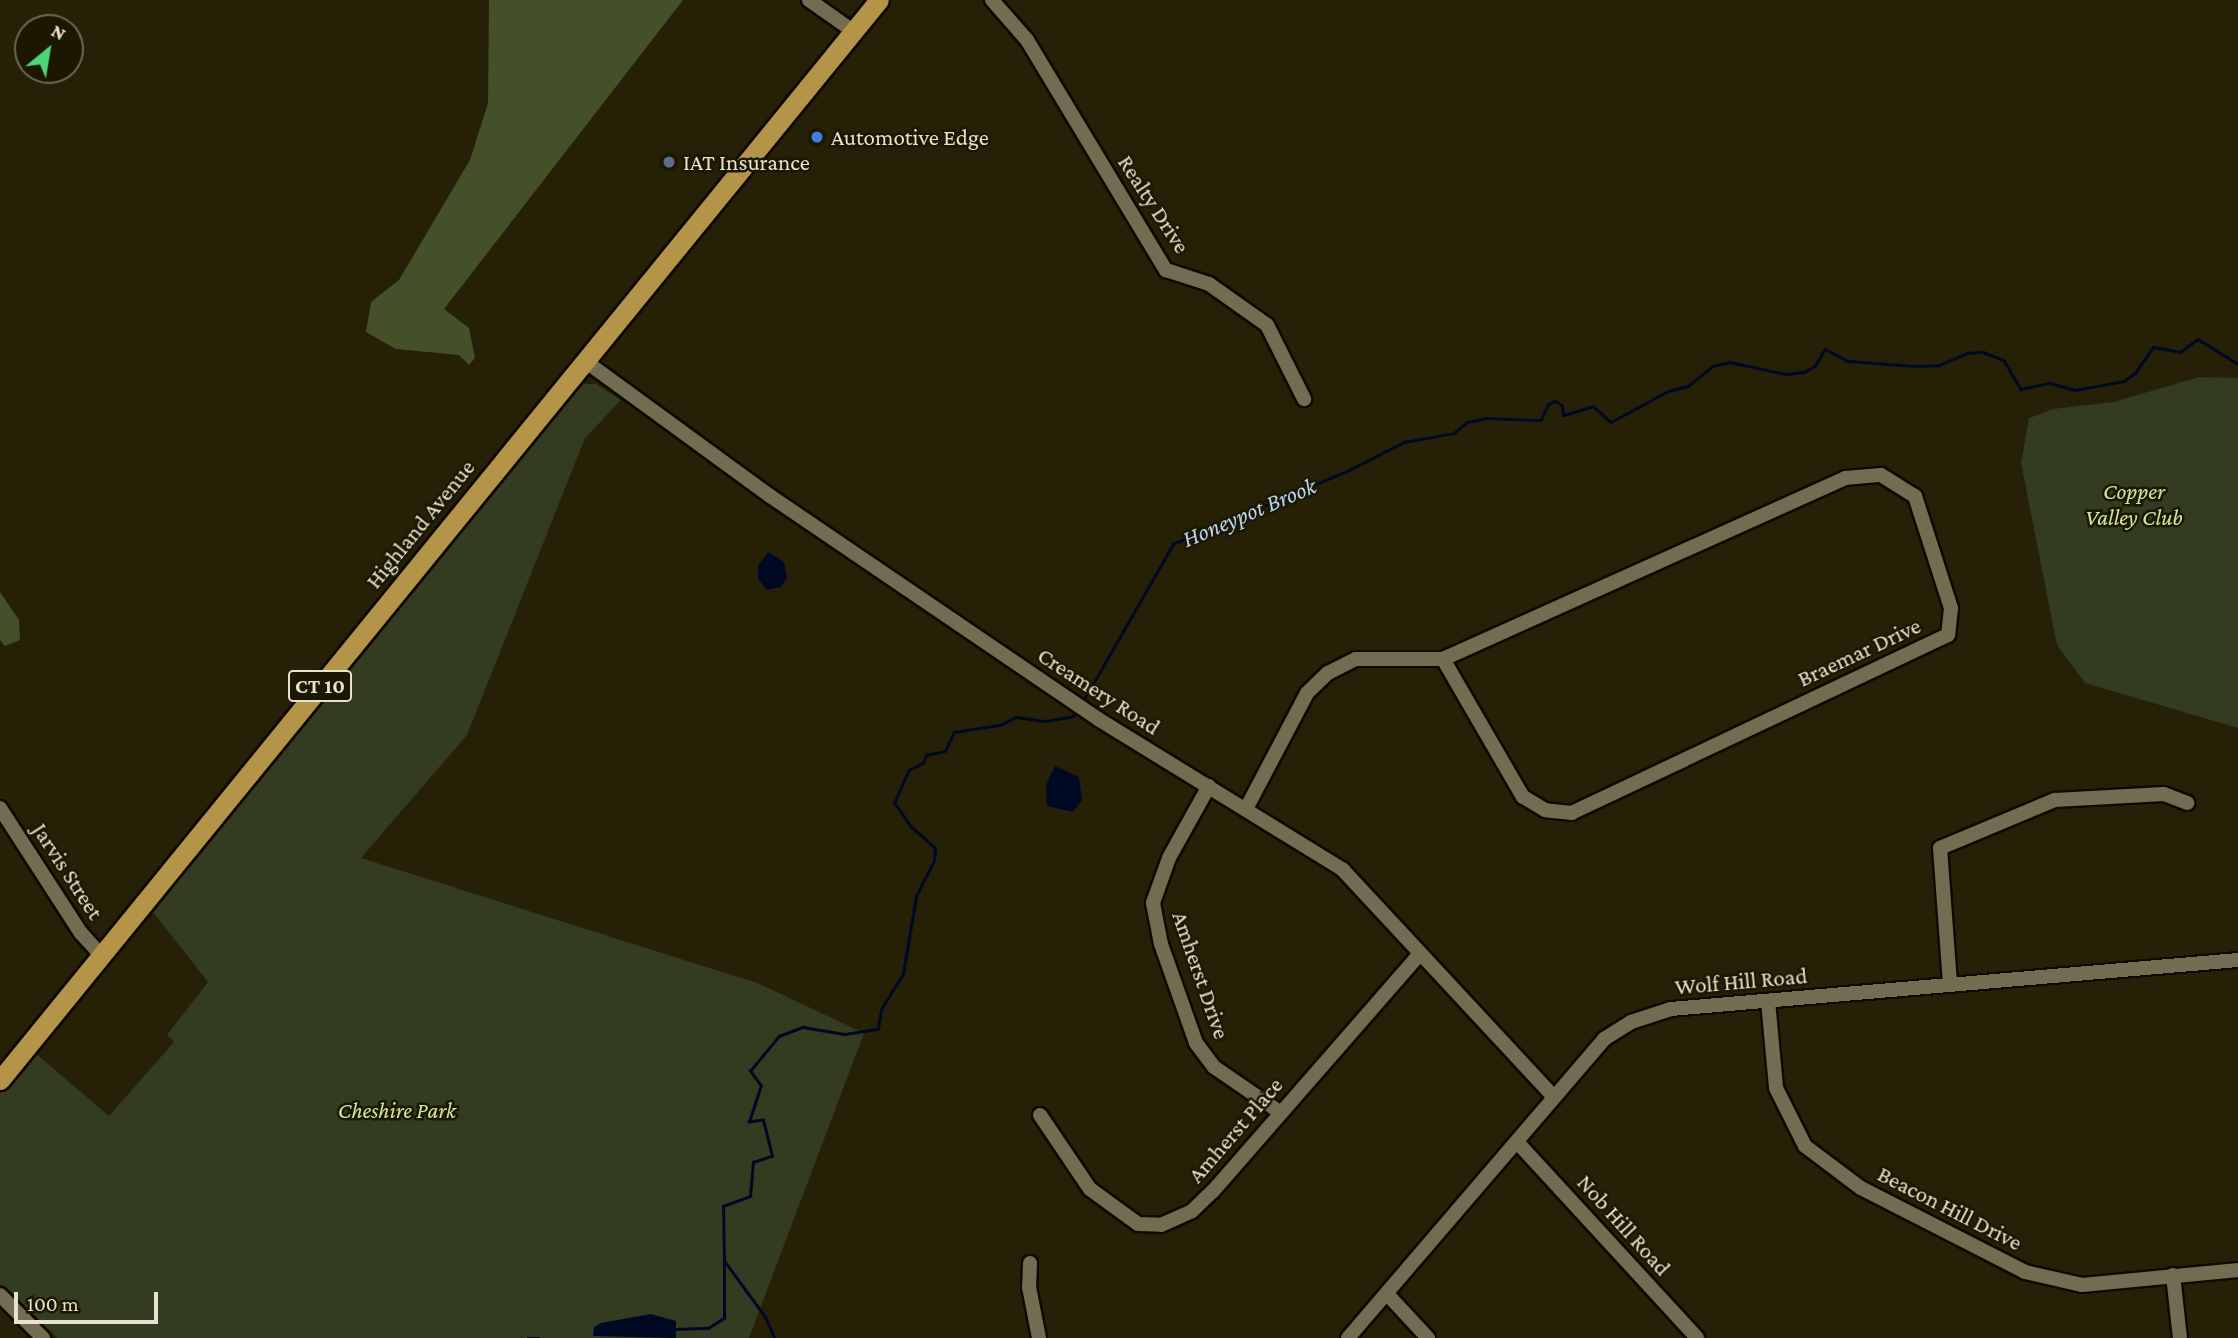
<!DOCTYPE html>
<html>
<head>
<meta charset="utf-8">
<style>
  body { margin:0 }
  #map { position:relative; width:2238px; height:1338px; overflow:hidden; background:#262006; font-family:"Crimson Pro",serif }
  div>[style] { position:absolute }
  .green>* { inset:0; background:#333b20 }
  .forest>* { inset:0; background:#445027 }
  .water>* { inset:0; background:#000924 }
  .stream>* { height:2.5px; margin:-1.25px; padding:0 1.25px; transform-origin:1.25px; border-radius:1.25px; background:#000924 }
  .roads { filter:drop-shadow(2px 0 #0f0900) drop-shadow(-2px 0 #0f0900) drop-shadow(0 2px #0f0900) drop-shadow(0 -2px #0f0900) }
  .minor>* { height:14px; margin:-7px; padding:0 7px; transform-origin:7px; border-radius:7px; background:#726c50 }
  .highway>* { height:19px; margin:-9.5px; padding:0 9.5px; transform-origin:9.5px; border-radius:9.5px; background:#b39449 }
  .dots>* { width:19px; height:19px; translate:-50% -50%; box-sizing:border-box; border:4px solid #1c1700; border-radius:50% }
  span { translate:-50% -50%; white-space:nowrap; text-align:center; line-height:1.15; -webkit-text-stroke:5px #1c1700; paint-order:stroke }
  .shield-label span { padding:2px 5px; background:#1c1700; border:2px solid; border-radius:5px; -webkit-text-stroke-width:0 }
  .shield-label { font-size:21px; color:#e5e2d2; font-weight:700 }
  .poi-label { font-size:23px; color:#e5e2d2 }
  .left { translate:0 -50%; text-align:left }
  .street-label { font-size:23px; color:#e5e2d2 }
  .park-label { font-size:23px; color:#d1e7a1; font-style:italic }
  .water-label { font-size:24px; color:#b9d6f8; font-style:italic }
  .north { position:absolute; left:14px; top:14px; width:70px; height:70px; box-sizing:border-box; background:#1c1700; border:2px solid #6c6854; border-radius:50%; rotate:30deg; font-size:19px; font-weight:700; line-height:28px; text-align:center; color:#e5e2d2 }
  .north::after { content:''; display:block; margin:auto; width:24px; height:32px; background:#4cd677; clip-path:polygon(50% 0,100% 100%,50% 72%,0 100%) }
  .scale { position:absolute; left:14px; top:1292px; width:144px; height:32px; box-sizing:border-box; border:4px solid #e5e2d2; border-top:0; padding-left:9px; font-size:21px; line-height:24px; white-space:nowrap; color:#e5e2d2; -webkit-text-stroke:5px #1c1700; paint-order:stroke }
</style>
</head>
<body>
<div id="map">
  <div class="green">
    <i style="clip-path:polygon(2200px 377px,2238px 378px,2238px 728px,2085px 683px,2057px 645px,2021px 463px,2029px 418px,2053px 409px,2113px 402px)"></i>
    <i style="clip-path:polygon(583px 384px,596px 384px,621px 400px,585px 438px,467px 735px,361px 858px,757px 983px,864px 1033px,749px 1338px,57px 1338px,0 1285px,0 1094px,34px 1052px,109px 1116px,174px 1042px,167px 1035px,208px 982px,152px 911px,160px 897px)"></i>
  </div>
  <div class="forest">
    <i style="clip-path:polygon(489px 0,683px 0,444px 309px,469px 328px,475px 358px,469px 365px,459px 355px,396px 349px,366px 332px,371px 302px,399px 280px,470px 160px,488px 103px)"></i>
    <i style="clip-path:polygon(0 592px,19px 620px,20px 640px,5px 646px,0 640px)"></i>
  </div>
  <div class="water">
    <i style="clip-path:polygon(768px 552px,784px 562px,787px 578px,781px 587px,767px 590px,758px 579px,758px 566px)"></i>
    <i style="clip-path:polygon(1055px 766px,1079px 777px,1082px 800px,1073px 812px,1047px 806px,1046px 785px)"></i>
    <i style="clip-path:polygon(651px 1314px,676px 1321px,676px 1338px,593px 1336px,594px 1327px,601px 1323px)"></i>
  </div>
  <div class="stream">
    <i style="left:1082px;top:703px;width:183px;rotate:-60.2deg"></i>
    <i style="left:1173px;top:544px;width:191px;rotate:-22.8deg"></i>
    <i style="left:1349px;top:470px;width:62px;rotate:-27deg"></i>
    <i style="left:1404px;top:442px;width:51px;rotate:-10.2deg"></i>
    <i style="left:1454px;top:433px;width:17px;rotate:-40deg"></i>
    <i style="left:1467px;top:422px;width:19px;rotate:-12deg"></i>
    <i style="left:1486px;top:418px;width:55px;rotate:2.1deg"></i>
    <i style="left:1541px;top:420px;width:17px;rotate:-66deg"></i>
    <i style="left:1548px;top:404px;width:8px;rotate:-23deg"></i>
    <i style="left:1555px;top:401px;width:8px;rotate:30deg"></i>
    <i style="left:1562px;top:405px;width:10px;rotate:79deg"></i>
    <i style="left:1564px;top:415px;width:30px;rotate:-17deg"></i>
    <i style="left:1593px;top:406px;width:24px;rotate:42deg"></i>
    <i style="left:1611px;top:422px;width:65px;rotate:-28.5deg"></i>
    <i style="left:1668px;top:391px;width:21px;rotate:-14deg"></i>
    <i style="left:1688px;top:386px;width:32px;rotate:-39deg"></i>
    <i style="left:1713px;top:366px;width:17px;rotate:-13deg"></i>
    <i style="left:1730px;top:362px;width:57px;rotate:12.1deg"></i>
    <i style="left:1786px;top:374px;width:18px;rotate:-6deg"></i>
    <i style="left:1804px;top:372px;width:13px;rotate:-29deg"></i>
    <i style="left:1815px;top:366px;width:20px;rotate:-60deg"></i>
    <i style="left:1825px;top:349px;width:26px;rotate:28deg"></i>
    <i style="left:1848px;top:361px;width:67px;rotate:4.3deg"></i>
    <i style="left:1915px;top:366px;width:24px;rotate:-2deg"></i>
    <i style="left:1939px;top:365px;width:30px;rotate:-23deg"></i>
    <i style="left:1967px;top:353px;width:16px;rotate:-4deg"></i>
    <i style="left:1983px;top:352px;width:22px;rotate:21deg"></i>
    <i style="left:2004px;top:360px;width:34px;rotate:60deg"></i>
    <i style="left:2021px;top:389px;width:30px;rotate:-12deg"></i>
    <i style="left:2050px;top:383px;width:26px;rotate:16deg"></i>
    <i style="left:2075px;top:390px;width:50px;rotate:-10.4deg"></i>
    <i style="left:2124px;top:381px;width:14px;rotate:-36deg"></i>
    <i style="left:2135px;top:373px;width:32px;rotate:-55deg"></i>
    <i style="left:2153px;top:347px;width:27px;rotate:10deg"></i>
    <i style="left:2180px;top:352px;width:22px;rotate:-36deg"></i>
    <i style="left:2198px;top:339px;width:47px;rotate:32deg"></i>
    <i style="left:676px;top:1329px;width:32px;rotate:-2deg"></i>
    <i style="left:708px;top:1328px;width:19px;rotate:-32deg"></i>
    <i style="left:724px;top:1318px;width:57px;rotate:-90deg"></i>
    <i style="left:528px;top:1338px;width:11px"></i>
    <i style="left:774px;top:1338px;width:23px;rotate:-113deg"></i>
    <i style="left:765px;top:1317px;width:69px;rotate:-126.2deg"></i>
    <i style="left:724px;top:1261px;width:55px;rotate:-91deg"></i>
    <i style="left:723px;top:1206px;width:29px;rotate:-20deg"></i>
    <i style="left:750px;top:1196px;width:34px;rotate:-85deg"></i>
    <i style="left:753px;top:1162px;width:20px;rotate:-18deg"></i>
    <i style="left:772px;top:1156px;width:37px;rotate:-104deg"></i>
    <i style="left:763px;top:1120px;width:14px;rotate:172deg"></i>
    <i style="left:749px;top:1122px;width:38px;rotate:-72deg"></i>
    <i style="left:761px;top:1086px;width:19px;rotate:-126deg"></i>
    <i style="left:750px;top:1071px;width:45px;rotate:-50.4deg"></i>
    <i style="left:779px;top:1036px;width:26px;rotate:-21deg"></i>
    <i style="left:803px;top:1027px;width:43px;rotate:9.5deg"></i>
    <i style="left:845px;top:1034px;width:33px;rotate:-9deg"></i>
    <i style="left:878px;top:1029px;width:20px;rotate:-81deg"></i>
    <i style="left:881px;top:1009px;width:41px;rotate:-57.8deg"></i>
    <i style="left:903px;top:974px;width:79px;rotate:-80.5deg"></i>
    <i style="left:916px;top:896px;width:39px;rotate:-63deg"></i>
    <i style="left:934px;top:861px;width:13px;rotate:-86deg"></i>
    <i style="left:935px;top:848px;width:32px;rotate:-139deg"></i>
    <i style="left:911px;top:827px;width:29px;rotate:-125deg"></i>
    <i style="left:894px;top:803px;width:36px;rotate:-66deg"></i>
    <i style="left:909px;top:770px;width:16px;rotate:-27deg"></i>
    <i style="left:923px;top:763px;width:9px;rotate:-69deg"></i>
    <i style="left:926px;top:755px;width:19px;rotate:-12deg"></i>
    <i style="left:945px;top:751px;width:21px;rotate:-65deg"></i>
    <i style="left:954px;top:732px;width:47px;rotate:-8.7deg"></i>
    <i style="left:1000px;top:725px;width:18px;rotate:-27deg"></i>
    <i style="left:1016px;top:717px;width:30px;rotate:8deg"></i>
    <i style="left:1046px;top:721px;width:27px;rotate:-10deg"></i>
    <i style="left:1073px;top:716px;width:6px;rotate:-51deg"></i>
  </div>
  <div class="roads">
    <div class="minor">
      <i style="left:809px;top:0;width:54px;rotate:35.2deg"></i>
      <i style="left:992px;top:0;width:53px;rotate:48.8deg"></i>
      <i style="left:1027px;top:40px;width:269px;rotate:58.9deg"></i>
      <i style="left:1166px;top:270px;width:45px;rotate:18deg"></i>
      <i style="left:1209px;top:284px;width:71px;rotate:35.3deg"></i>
      <i style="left:1267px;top:325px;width:83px;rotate:63.4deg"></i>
      <i style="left:585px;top:361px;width:229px;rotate:36.1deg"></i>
      <i style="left:770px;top:496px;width:397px;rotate:34.2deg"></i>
      <i style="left:1098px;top:719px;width:288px;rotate:31.6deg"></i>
      <i style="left:1343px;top:870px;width:309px;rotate:47.1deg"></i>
      <i style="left:1881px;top:475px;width:40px;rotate:32deg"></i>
      <i style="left:1915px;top:496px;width:118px;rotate:72.2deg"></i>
      <i style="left:1951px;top:608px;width:27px;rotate:96deg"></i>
      <i style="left:1948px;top:635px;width:416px;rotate:154.7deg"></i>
      <i style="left:1572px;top:813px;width:27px;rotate:-174deg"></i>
      <i style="left:1545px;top:810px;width:26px;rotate:-149deg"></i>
      <i style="left:1523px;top:797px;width:160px;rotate:-120.1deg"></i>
      <i style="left:1443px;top:659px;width:441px;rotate:-24.2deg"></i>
      <i style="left:1845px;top:478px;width:36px;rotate:-5deg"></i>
      <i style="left:1209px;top:786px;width:82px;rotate:119.1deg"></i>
      <i style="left:1169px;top:858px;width:48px;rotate:109.6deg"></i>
      <i style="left:1153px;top:903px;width:42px;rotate:79deg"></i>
      <i style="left:1161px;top:944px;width:105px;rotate:70.5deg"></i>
      <i style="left:1196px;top:1043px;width:30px;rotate:53deg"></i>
      <i style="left:1214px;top:1067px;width:81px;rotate:34.5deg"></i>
      <i style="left:1247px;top:807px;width:129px;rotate:-62.2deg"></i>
      <i style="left:1307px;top:693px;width:29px;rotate:-44deg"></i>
      <i style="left:1328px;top:673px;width:31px;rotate:-27deg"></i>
      <i style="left:1356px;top:659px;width:87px"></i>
      <i style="left:0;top:808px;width:149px;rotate:57.1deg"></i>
      <i style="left:81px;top:933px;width:30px;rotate:48deg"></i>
      <i style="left:1950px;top:984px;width:136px;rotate:-94.2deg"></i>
      <i style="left:1940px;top:848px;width:125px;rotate:-22.7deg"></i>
      <i style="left:2055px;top:800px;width:109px;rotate:-3.2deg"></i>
      <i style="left:2164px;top:794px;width:25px;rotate:21deg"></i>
      <i style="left:1768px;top:1001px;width:87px;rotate:84.7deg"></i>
      <i style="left:1776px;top:1088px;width:65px;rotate:63.4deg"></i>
      <i style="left:1805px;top:1146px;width:70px;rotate:36.9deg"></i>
      <i style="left:1861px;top:1188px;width:184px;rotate:27.1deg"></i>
      <i style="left:2025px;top:1272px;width:58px;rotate:12.8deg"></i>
      <i style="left:2082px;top:1285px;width:157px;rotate:-5.5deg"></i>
      <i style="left:1040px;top:1115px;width:89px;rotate:56deg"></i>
      <i style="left:1090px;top:1189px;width:59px;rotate:36.1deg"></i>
      <i style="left:1138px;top:1224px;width:23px;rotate:2deg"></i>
      <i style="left:1161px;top:1225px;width:34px;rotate:-24deg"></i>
      <i style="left:1192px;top:1211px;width:29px;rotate:-44deg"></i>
      <i style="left:1213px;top:1191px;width:315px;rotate:-48.9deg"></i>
      <i style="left:1517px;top:1142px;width:266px;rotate:47.4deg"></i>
      <i style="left:1030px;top:1263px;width:24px;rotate:92deg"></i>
      <i style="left:1029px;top:1287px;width:52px;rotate:78.9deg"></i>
      <i style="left:2173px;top:1275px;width:63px;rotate:83.7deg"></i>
      <i style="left:0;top:1295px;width:61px;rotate:45deg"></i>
      <i style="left:1388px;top:1295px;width:59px;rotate:47.1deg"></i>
      <i style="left:1348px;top:1338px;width:394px;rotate:-49.4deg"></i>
      <i style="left:1604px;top:1039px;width:32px;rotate:-32deg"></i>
      <i style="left:1631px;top:1022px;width:42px;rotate:-18deg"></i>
      <i style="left:1671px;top:1009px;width:569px;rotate:-4.94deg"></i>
    </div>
    <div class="highway">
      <i style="left:0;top:1080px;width:1392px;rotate:-50.86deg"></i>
    </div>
  </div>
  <div class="dots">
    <i style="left:817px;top:137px;background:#3f7fe0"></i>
    <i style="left:669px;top:162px;background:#5c6f8a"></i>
  </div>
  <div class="shield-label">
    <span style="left:320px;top:686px">CT 10</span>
  </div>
  <div class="poi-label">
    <span class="left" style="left:831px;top:137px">Automotive Edge</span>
    <span class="left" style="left:683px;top:162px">IAT Insurance</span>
  </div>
  <div class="street-label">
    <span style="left:1154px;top:204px;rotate:57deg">Realty Drive</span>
    <span style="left:420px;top:524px;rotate:-51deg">Highland Avenue</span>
    <span style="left:1859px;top:652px;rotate:-25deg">Braemar Drive</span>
    <span style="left:1099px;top:691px;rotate:33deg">Creamery Road</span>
    <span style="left:68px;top:871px;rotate:57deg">Jarvis Street</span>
    <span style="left:1201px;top:975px;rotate:71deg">Amherst Drive</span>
    <span style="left:1741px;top:981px;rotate:-5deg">Wolf Hill Road</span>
    <span style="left:1235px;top:1130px;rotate:-49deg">Amherst Place</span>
    <span style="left:1950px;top:1208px;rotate:27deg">Beacon Hill Drive</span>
    <span style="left:1624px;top:1225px;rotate:48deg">Nob Hill Road</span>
  </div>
  <div class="park-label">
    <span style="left:2134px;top:504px">Copper<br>Valley Club</span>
    <span style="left:397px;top:1110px">Cheshire Park</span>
  </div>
  <div class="water-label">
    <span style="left:1249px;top:512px;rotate:-23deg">Honeypot Brook</span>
  </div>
  <div class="north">N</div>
  <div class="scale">100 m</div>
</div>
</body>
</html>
